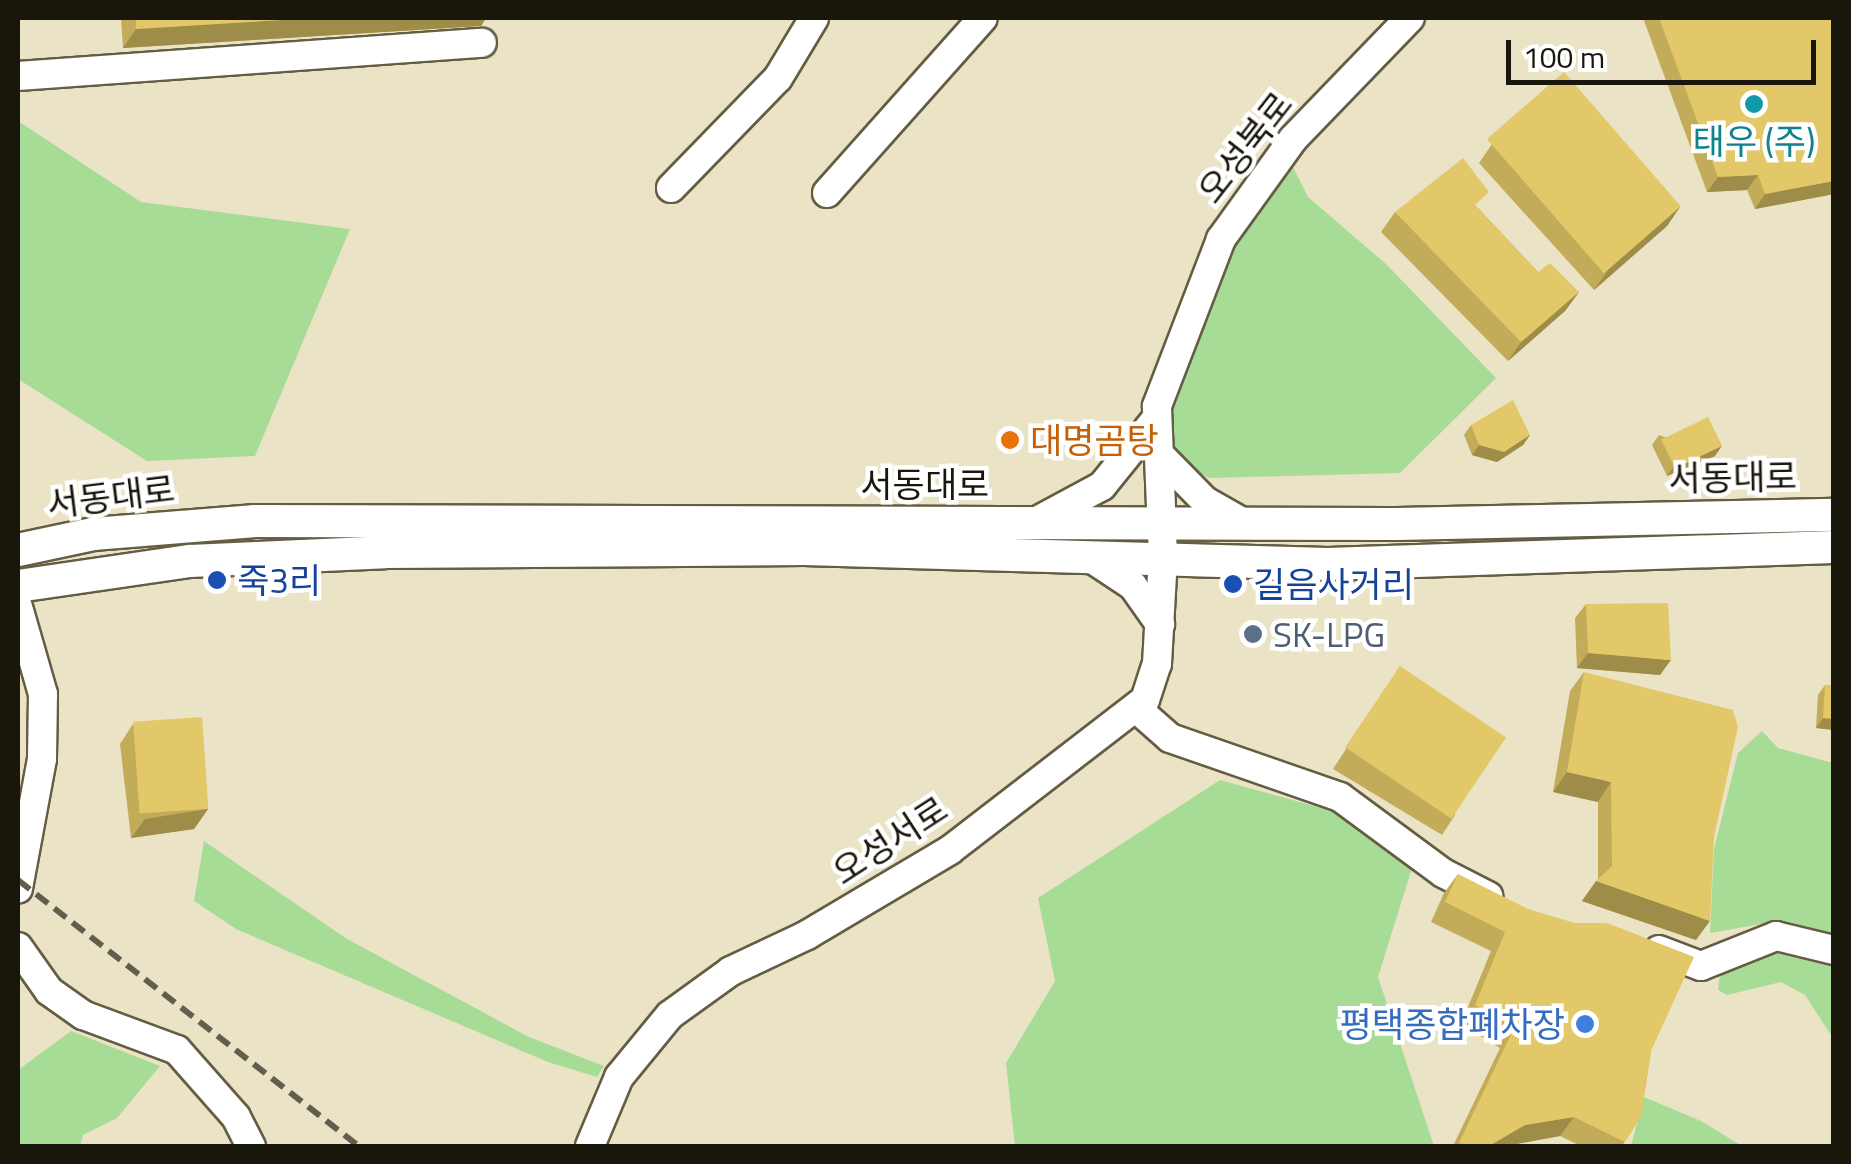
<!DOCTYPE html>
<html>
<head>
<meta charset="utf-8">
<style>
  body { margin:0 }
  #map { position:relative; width:1851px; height:1164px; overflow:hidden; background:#ebe3c6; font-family:"Titillium Web","Noto Sans KR",sans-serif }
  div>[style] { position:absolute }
  .green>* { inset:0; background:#a7dc97 }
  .roads { filter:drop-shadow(2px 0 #645d44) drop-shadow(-2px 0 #645d44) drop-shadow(0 2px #645d44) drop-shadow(0 -2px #645d44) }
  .minor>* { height:28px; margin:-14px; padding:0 14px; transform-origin:14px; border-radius:14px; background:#fff }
  .major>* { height:32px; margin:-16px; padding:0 16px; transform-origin:16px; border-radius:16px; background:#fff }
  .rail>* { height:6px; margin-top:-3px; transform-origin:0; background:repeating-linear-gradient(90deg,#625e4d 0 15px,transparent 0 23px) }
  .wall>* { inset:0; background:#c2ac59 }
  .shaded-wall>* { inset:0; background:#9e8c49 }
  .building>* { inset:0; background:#e2c868; transform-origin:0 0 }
  .dots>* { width:28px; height:28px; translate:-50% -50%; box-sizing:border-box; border:5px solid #fff; border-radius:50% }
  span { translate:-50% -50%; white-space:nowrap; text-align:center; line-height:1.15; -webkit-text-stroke:9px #fff; paint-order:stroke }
  .culture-label { font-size:35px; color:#0d838f }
  .street-label { font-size:35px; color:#19160c }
  .food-label { font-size:35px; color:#c56008 }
  .left { translate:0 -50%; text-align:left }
  .transit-label { font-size:35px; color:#164399 }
  .service-label { font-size:35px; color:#4e5e75 }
  .shop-label { font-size:35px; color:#366cbe }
  .right { translate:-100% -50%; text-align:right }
  .frame { position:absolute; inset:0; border:20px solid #19160c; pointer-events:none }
  .scale { position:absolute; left:1506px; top:40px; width:310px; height:45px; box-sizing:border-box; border:5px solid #19160c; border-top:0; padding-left:12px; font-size:30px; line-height:35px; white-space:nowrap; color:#19160c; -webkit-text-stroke:8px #fff; paint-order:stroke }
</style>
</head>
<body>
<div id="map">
  <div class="green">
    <i style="clip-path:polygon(18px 121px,141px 202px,350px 229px,255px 456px,147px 461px,18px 379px)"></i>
    <i style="clip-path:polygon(1292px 165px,1308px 197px,1386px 264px,1496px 378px,1400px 473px,1209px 478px,1183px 465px,1170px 445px,1168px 414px,1228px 262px,1252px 210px)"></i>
    <i style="clip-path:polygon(1762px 731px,1778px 748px,1833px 763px,1833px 937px,1773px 922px,1710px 933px,1714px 849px,1738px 753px)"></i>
    <i style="clip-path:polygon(1220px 780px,1336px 812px,1413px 865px,1378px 977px,1434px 1146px,1015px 1146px,1006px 1063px,1055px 981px,1038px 898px)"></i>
    <i style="clip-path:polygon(204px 841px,347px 939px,529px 1037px,604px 1066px,597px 1077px,548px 1062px,236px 929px,194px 901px)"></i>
    <i style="clip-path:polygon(1770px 946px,1833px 956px,1833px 1038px,1805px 995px,1781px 982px,1727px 995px,1718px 990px,1721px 966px)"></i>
    <i style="clip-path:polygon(71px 1031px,160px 1066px,117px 1118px,83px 1135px,80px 1146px,18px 1146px,18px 1070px)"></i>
    <i style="clip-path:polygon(1644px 1097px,1701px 1121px,1742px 1146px,1631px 1146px)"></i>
  </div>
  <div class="roads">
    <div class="minor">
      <i style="left:18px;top:76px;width:465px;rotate:-4.1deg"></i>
      <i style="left:671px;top:188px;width:153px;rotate:-45.8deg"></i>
      <i style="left:778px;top:78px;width:70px;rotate:-59deg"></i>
      <i style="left:827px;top:193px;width:234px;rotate:-48.3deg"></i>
      <i style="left:1156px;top:451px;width:70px;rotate:45.6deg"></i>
      <i style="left:1205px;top:501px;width:45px;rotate:29.4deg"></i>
      <i style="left:1033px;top:523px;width:78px;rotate:-28.2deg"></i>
      <i style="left:1102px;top:486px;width:86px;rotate:-51.1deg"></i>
      <i style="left:1088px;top:556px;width:54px;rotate:33.7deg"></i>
      <i style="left:1133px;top:586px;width:47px;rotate:54.6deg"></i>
      <i style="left:18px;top:607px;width:91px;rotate:74deg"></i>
      <i style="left:43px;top:694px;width:65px;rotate:90.9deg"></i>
      <i style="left:42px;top:759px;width:132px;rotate:100.5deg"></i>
      <i style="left:1136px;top:708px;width:45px;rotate:41.4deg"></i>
      <i style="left:1170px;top:738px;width:180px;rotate:19.1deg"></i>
      <i style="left:1340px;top:797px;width:128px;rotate:36.4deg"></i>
      <i style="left:1443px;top:873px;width:51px;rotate:27.1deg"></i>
      <i style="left:18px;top:947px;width:54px;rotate:54.8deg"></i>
      <i style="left:49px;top:991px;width:42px;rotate:35.2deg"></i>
      <i style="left:83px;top:1015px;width:100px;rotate:20.4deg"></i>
      <i style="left:177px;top:1050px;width:89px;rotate:48.6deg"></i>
      <i style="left:236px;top:1117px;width:33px;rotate:63deg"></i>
      <i style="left:1659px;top:950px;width:45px;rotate:20.9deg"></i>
      <i style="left:1701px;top:966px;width:81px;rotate:-21.8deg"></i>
      <i style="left:1776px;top:936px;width:60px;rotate:13.6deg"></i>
      <i style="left:590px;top:1146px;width:75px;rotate:-67.2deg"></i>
      <i style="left:619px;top:1077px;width:80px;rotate:-50.6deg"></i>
      <i style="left:670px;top:1015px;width:75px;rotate:-35.8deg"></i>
      <i style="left:731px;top:971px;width:84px;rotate:-25.3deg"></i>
      <i style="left:807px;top:935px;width:166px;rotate:-30.7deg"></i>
      <i style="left:950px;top:850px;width:246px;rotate:-37.6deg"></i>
      <i style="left:1145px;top:700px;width:38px;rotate:-72deg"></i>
      <i style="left:1157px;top:664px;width:107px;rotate:-86.8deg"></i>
      <i style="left:1163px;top:557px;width:151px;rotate:-92.3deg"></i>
      <i style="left:1157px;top:406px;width:179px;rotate:-69deg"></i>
      <i style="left:1221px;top:239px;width:123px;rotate:-54.2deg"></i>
      <i style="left:1293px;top:139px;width:168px;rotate:-46deg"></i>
    </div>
    <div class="major">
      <i style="left:18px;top:550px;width:77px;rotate:-12deg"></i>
      <i style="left:93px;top:534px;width:163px;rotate:-4.6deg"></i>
      <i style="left:255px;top:521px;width:1142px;rotate:0.15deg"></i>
      <i style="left:1397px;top:524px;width:437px;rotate:-1.2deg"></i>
      <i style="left:18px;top:586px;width:174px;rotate:-8.3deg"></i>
      <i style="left:190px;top:561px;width:195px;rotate:-2.6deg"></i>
      <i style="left:385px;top:552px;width:419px;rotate:-0.4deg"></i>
      <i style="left:804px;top:549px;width:524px;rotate:1.64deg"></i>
      <i style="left:1328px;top:564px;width:506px;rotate:-1.92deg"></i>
    </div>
  </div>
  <div class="rail">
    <i style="left:18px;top:880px;width:432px;rotate:38deg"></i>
  </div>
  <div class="wall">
    <i style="clip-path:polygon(121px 18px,486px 18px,481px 26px,123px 48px)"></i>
    <i style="clip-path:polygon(1643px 18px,1834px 18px,1834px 194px,1755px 209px,1747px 190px,1707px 192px)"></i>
    <i style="clip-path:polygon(1492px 144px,1680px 207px,1667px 226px,1594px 290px,1479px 163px)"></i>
    <i style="clip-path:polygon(1478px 208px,1538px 272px,1579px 292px,1565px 311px,1508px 361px,1381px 232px,1395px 212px)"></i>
    <i style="clip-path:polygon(1471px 425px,1530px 435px,1523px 445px,1497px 462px,1472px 455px,1464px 435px)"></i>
    <i style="clip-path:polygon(1659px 435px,1715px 456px,1667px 476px,1652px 445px)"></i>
    <i style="clip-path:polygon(1586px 604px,1660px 675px,1577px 668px,1575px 618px)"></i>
    <i style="clip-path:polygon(1400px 666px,1455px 815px,1442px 835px,1333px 769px)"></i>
    <i style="clip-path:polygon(1584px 672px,1714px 837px,1696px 940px,1582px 901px,1598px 879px,1598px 802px,1553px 792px,1570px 691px)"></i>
    <i style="clip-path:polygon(1825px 685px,1834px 686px,1834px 730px,1816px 728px,1818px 695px)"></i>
    <i style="clip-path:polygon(133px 724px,208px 809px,194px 829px,131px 838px,120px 744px)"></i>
    <i style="clip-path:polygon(1458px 874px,1651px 1051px,1641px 1116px,1622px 1146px,1581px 1146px,1560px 1136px,1511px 1145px,1508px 1146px,1453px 1146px,1500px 1048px,1461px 1024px,1491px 951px,1431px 922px,1444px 893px)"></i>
  </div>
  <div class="shaded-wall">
    <i style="clip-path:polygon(313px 18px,486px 18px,481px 26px,123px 48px,136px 29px)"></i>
    <i style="clip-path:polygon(1758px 175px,1747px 190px,1707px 192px,1718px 177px)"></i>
    <i style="clip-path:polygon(1834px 181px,1834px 194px,1755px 209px,1765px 194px)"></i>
    <i style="clip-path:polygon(1680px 207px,1667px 226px,1594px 290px,1608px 270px)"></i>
    <i style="clip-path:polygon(1579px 292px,1565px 311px,1508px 361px,1521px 342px)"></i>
    <i style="clip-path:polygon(1530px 435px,1523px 445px,1497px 462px,1472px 455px,1479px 445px)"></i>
    <i style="clip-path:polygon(1722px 446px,1715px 456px,1667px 476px,1674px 466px)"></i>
    <i style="clip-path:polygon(1588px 653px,1671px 660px,1660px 675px,1577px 668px)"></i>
    <i style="clip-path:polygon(1823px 718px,1834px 719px,1834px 730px,1816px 728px)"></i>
    <i style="clip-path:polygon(1567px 772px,1611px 782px,1598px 802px,1553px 792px)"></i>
    <i style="clip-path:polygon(208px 809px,194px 829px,131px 838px,145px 819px)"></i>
    <i style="clip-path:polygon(1596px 881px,1710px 921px,1696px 940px,1582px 901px)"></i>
    <i style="clip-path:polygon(1574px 1117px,1560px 1136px,1511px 1145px,1508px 1146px,1489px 1146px,1525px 1125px)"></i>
  </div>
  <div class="building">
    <i style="clip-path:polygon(136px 18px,313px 18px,136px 29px)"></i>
    <i style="clip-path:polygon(1659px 18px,1834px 18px,1834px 181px,1765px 194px,1758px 175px,1718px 177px)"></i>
    <i style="left:1564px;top:72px;width:178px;height:102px;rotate:49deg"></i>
    <i style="clip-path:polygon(1463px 158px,1489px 192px,1475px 205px,1538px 272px,1550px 263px,1579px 292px,1521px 342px,1395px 212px)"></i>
    <i style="clip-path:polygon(1513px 400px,1530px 435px,1504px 452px,1479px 445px,1471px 425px)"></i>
    <i style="left:1708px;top:417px;width:32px;height:52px;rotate:64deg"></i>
    <i style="clip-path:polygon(1668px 603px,1671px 660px,1588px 653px,1586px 604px)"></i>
    <i style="left:1400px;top:666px;width:128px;height:98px;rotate:34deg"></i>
    <i style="clip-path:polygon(1584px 672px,1733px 710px,1738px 727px,1714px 837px,1710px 921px,1596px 881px,1612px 866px,1611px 782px,1567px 772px)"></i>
    <i style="clip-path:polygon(1825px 685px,1834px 686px,1834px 719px,1823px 718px)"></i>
    <i style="left:202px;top:717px;width:92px;height:69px;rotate:86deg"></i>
    <i style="clip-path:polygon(1458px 874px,1528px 909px,1575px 923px,1607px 923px,1694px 957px,1651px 1051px,1641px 1116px,1625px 1142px,1574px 1117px,1525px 1125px,1489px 1146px,1469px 1146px,1459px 1143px,1514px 1028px,1475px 1005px,1505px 932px,1445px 902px)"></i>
  </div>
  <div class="dots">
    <i style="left:1754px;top:104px;background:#0f9aa8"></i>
    <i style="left:1010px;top:440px;background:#e8710a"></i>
    <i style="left:217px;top:580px;background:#1a4fb4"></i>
    <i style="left:1233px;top:584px;background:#1a4fb4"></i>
    <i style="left:1253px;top:634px;background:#5c6f8a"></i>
    <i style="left:1585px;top:1024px;background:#3f7fe0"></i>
  </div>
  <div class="culture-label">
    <span style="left:1754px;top:141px">태우 (주)</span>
  </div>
  <div class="street-label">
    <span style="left:1245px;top:147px;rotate:-52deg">오성북로</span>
    <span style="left:1733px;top:477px;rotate:-1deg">서동대로</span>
    <span style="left:925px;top:484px">서동대로</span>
    <span style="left:111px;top:496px;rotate:-7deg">서동대로</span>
    <span style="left:890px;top:840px;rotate:-33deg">오성서로</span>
  </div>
  <div class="food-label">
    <span class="left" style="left:1030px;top:440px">대명곰탕</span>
  </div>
  <div class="transit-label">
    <span class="left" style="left:237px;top:580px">죽3리</span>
    <span class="left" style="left:1253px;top:584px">길음사거리</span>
  </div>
  <div class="service-label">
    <span class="left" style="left:1273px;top:634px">SK-LPG</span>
  </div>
  <div class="shop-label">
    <span class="right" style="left:1565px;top:1024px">평택종합폐차장</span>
  </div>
  <div class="frame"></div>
  <div class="scale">100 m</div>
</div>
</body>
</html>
